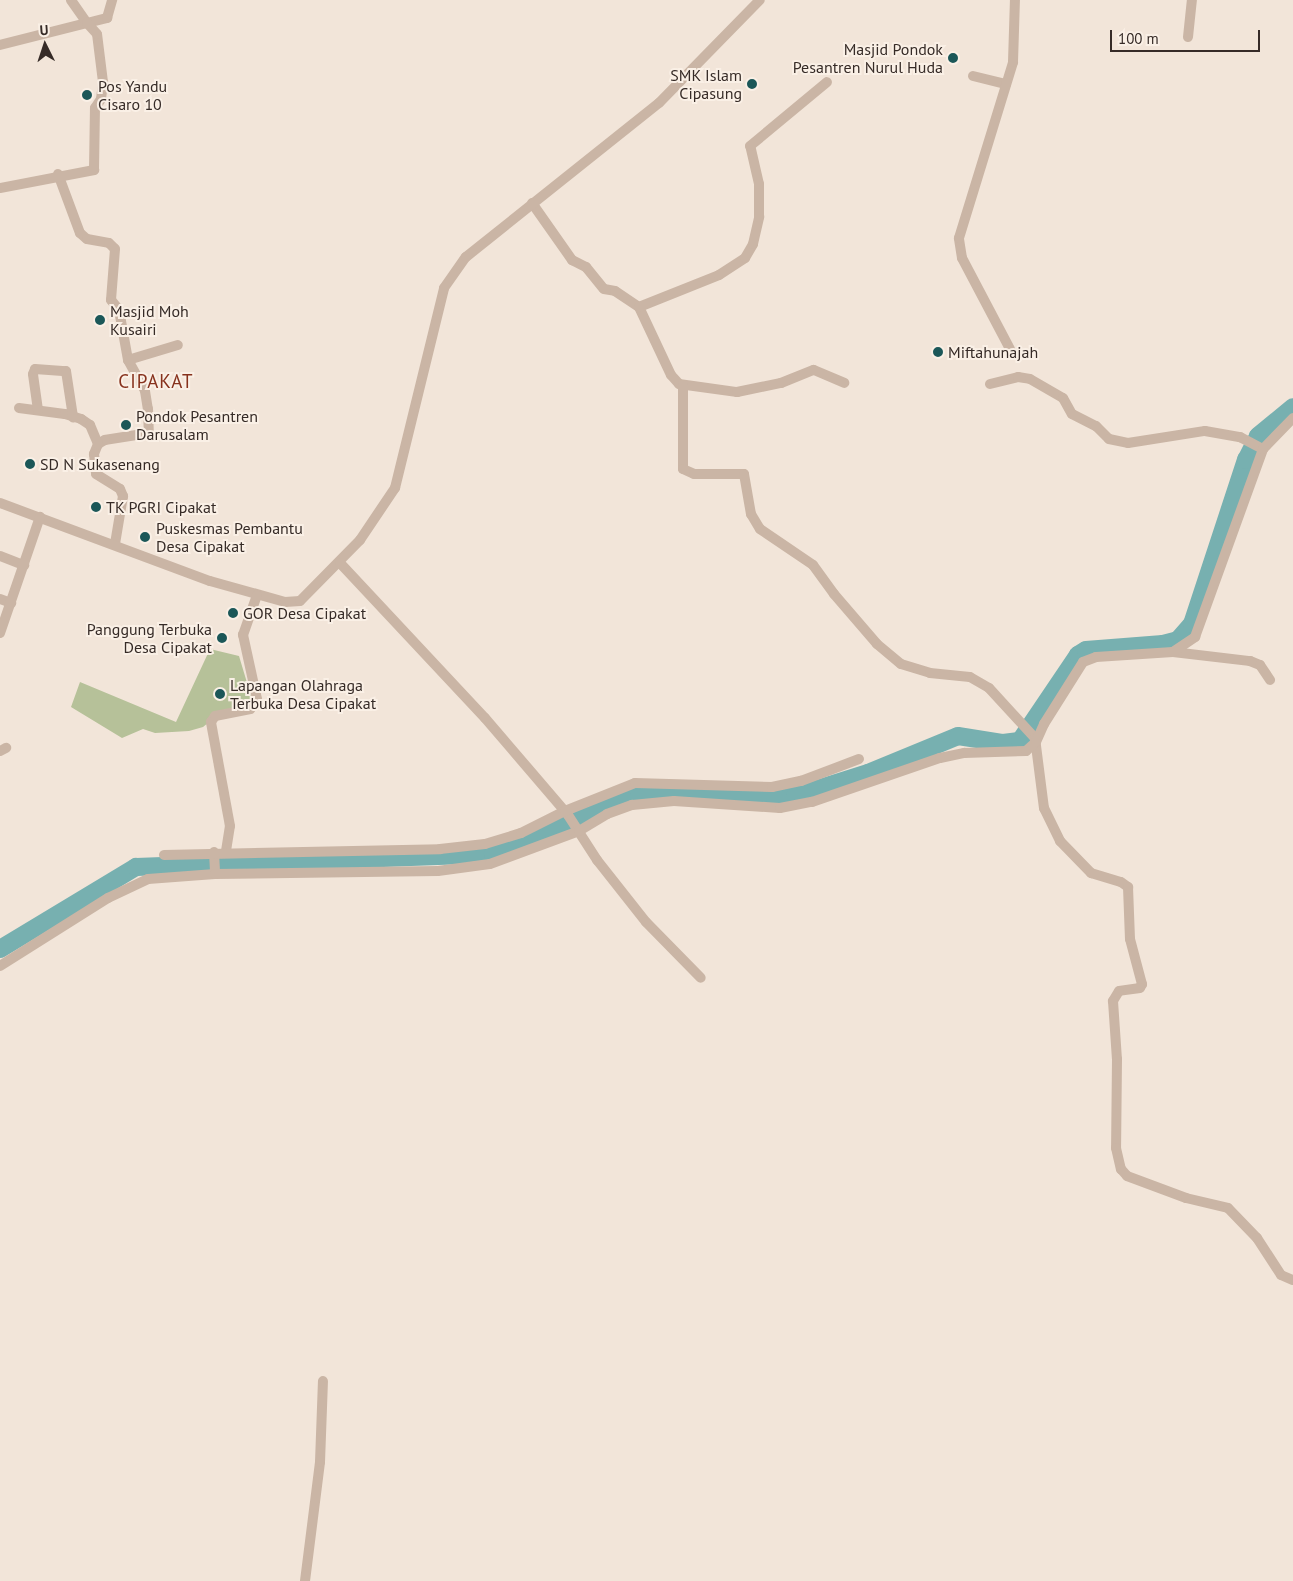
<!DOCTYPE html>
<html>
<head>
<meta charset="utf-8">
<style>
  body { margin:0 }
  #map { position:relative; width:1293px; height:1581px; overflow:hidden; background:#f2e5d9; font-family:"PT Sans",sans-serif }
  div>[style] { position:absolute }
  .green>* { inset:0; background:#b6c199 }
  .river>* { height:18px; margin:-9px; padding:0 9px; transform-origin:9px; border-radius:9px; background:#77b0b0 }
  .street>* { height:10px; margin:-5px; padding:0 5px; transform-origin:5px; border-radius:5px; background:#cab5a5 }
  .dots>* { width:14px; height:14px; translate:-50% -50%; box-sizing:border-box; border:2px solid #faf0e6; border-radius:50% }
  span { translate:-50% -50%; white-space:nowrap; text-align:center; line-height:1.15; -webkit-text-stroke:4px #faf0e6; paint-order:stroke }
  .poi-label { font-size:16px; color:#362b27 }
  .right { translate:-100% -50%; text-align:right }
  .left { translate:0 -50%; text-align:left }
  .quarter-label { font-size:19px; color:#87321d; letter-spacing:1px }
  .north { position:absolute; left:20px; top:20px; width:50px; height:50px; -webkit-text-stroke:4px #faf0e6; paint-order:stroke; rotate:356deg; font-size:14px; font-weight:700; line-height:20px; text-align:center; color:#362b27 }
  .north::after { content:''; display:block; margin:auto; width:18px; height:22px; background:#362b27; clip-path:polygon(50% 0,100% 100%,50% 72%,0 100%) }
  .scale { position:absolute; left:1110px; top:30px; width:150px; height:22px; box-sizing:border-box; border:2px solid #362b27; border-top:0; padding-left:6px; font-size:15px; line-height:18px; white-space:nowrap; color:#362b27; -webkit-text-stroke:4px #faf0e6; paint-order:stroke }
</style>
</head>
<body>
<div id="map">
  <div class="green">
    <i style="clip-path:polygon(210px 649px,239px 656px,254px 706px,214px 718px,203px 727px,189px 731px,155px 733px,143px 729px,122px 738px,71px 707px,80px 682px,176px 722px)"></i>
  </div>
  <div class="river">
    <i style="left:0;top:949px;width:159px;rotate:-31.1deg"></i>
    <i style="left:136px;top:867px;width:357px;rotate:-2.1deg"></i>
    <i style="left:493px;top:854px;width:159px;rotate:-23.3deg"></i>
    <i style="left:639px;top:791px;width:23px;rotate:-5deg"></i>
    <i style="left:662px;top:789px;width:113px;rotate:5.1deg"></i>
    <i style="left:775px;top:799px;width:20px;rotate:-9deg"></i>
    <i style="left:795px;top:796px;width:77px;rotate:-17.5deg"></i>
    <i style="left:868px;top:773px;width:97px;rotate:-22.3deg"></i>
    <i style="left:958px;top:736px;width:46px;rotate:8.8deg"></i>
    <i style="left:1003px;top:743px;width:17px;rotate:-7deg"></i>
    <i style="left:1020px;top:741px;width:104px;rotate:-56deg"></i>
    <i style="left:1078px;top:655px;width:9px;rotate:-32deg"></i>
    <i style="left:1086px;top:650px;width:77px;rotate:-4.5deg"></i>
    <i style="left:1163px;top:644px;width:16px;rotate:-15deg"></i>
    <i style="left:1178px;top:640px;width:21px;rotate:-49deg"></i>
    <i style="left:1192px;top:624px;width:173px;rotate:-71.8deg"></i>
    <i style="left:1246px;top:460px;width:27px;rotate:-63deg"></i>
    <i style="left:1258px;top:436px;width:45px;rotate:-39.6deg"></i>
  </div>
  <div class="street">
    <i style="left:87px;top:23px;width:21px;rotate:-14deg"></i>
    <i style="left:107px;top:18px;width:19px;rotate:-74deg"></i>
    <i style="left:1188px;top:37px;width:37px;rotate:-84deg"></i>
    <i style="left:0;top:45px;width:90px;rotate:-14.2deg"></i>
    <i style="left:87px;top:23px;width:28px;rotate:-125deg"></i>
    <i style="left:973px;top:76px;width:34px;rotate:14deg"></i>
    <i style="left:58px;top:174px;width:63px;rotate:69.6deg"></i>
    <i style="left:80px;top:233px;width:9px;rotate:41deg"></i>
    <i style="left:87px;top:239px;width:22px;rotate:10deg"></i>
    <i style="left:109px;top:243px;width:8px;rotate:45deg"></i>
    <i style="left:115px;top:249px;width:51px;rotate:94.5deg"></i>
    <i style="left:111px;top:300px;width:13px;rotate:51deg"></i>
    <i style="left:119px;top:310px;width:51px;rotate:79.8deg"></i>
    <i style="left:128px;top:360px;width:35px;rotate:61deg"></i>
    <i style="left:145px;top:391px;width:18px;rotate:81deg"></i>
    <i style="left:148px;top:409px;width:24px;rotate:88deg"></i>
    <i style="left:149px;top:433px;width:45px;rotate:171deg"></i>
    <i style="left:105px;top:440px;width:8px;rotate:150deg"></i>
    <i style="left:98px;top:444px;width:11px;rotate:112deg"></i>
    <i style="left:94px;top:454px;width:20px;rotate:84deg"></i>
    <i style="left:96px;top:474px;width:28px;rotate:32deg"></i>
    <i style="left:120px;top:489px;width:8px;rotate:67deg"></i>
    <i style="left:123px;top:496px;width:49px;rotate:99.5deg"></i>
    <i style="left:0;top:188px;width:96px;rotate:-10.8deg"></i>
    <i style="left:94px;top:170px;width:62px;rotate:-89.1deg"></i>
    <i style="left:95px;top:108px;width:11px;rotate:-56deg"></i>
    <i style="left:101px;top:99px;width:17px;rotate:-83deg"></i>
    <i style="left:103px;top:82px;width:48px;rotate:-97.1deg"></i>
    <i style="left:97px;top:34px;width:15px;rotate:-132deg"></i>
    <i style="left:532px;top:203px;width:70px;rotate:54.9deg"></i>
    <i style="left:572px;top:260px;width:16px;rotate:27deg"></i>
    <i style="left:586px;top:267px;width:28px;rotate:51deg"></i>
    <i style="left:604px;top:289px;width:11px;rotate:10deg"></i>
    <i style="left:615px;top:291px;width:29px;rotate:34deg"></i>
    <i style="left:639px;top:307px;width:75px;rotate:64.8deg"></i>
    <i style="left:671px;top:375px;width:12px;rotate:48deg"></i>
    <i style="left:679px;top:384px;width:59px;rotate:7.9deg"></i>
    <i style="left:737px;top:392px;width:45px;rotate:-11.6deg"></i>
    <i style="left:781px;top:383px;width:35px;rotate:-22deg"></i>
    <i style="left:814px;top:370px;width:33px;rotate:23deg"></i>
    <i style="left:639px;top:307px;width:86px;rotate:-21.8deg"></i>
    <i style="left:719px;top:275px;width:31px;rotate:-33deg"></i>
    <i style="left:745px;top:258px;width:16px;rotate:-60deg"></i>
    <i style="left:753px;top:244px;width:28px;rotate:-77deg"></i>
    <i style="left:759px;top:217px;width:33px;rotate:-90deg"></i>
    <i style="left:759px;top:184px;width:39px;rotate:-103deg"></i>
    <i style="left:750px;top:146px;width:100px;rotate:-39.7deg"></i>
    <i style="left:1010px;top:349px;width:103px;rotate:-117.8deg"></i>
    <i style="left:962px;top:258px;width:20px;rotate:-99deg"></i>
    <i style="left:959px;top:238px;width:184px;rotate:-72.9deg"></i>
    <i style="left:1013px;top:62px;width:62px;rotate:-88.2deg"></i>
    <i style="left:128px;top:360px;width:52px;rotate:-16.7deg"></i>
    <i style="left:990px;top:384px;width:29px;rotate:-14deg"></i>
    <i style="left:1018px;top:377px;width:12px;rotate:9deg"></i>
    <i style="left:1030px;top:379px;width:38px;rotate:30deg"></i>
    <i style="left:1063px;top:398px;width:18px;rotate:61deg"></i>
    <i style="left:1072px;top:414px;width:27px;rotate:27deg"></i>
    <i style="left:1096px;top:426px;width:18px;rotate:45deg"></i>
    <i style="left:1109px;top:439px;width:19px;rotate:12deg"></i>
    <i style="left:1128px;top:443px;width:78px;rotate:-8.9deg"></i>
    <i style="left:1205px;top:431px;width:36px;rotate:10deg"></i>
    <i style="left:1240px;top:437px;width:26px;rotate:28deg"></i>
    <i style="left:683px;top:385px;width:84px;rotate:90deg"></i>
    <i style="left:683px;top:469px;width:12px;rotate:24deg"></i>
    <i style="left:694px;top:474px;width:50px"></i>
    <i style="left:744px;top:474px;width:41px;rotate:80.1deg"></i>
    <i style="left:751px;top:514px;width:17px;rotate:59deg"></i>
    <i style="left:760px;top:529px;width:64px;rotate:34.2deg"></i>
    <i style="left:813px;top:565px;width:36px;rotate:54deg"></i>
    <i style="left:834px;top:594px;width:66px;rotate:49.3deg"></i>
    <i style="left:877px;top:644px;width:31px;rotate:40deg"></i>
    <i style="left:901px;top:664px;width:30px;rotate:17deg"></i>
    <i style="left:930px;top:673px;width:40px;rotate:5.7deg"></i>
    <i style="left:970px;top:677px;width:22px;rotate:30deg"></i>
    <i style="left:989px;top:688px;width:68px;rotate:47.4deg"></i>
    <i style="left:1035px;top:738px;width:71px;rotate:82.7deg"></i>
    <i style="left:1044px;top:808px;width:37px;rotate:64deg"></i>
    <i style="left:1060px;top:841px;width:45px;rotate:45.9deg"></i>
    <i style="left:1091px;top:873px;width:31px;rotate:17deg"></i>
    <i style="left:1121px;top:882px;width:9px;rotate:36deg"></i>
    <i style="left:1128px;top:887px;width:52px;rotate:87.8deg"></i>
    <i style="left:1130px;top:939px;width:47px;rotate:75.1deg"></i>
    <i style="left:1142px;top:984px;width:4px;rotate:117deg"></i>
    <i style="left:1140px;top:988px;width:21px;rotate:172deg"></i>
    <i style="left:1119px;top:991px;width:12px;rotate:121deg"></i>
    <i style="left:1113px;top:1001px;width:58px;rotate:86.1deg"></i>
    <i style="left:1117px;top:1059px;width:89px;rotate:90.6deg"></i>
    <i style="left:1116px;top:1148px;width:22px;rotate:77deg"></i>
    <i style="left:1121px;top:1169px;width:9px;rotate:49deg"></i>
    <i style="left:1127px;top:1176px;width:63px;rotate:20.4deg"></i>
    <i style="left:1186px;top:1198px;width:43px;rotate:13.4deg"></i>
    <i style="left:1228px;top:1208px;width:42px;rotate:46deg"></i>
    <i style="left:1257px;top:1238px;width:44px;rotate:57deg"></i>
    <i style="left:1281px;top:1275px;width:13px;rotate:23deg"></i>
    <i style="left:19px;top:408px;width:46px;rotate:7.4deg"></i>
    <i style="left:65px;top:414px;width:17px;rotate:17deg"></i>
    <i style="left:81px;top:419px;width:11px;rotate:34deg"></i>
    <i style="left:90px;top:425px;width:21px;rotate:67deg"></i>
    <i style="left:38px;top:410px;width:36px;rotate:-98deg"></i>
    <i style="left:33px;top:374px;width:5px;rotate:-68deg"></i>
    <i style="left:35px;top:369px;width:31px;rotate:4deg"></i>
    <i style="left:66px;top:371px;width:47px;rotate:81.3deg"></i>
    <i style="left:0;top:503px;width:224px;rotate:20.4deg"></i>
    <i style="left:210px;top:581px;width:78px;rotate:15.6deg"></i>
    <i style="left:285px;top:602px;width:15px;rotate:-4deg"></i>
    <i style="left:300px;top:601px;width:86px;rotate:-45.5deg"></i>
    <i style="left:360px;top:540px;width:63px;rotate:-56.1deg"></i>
    <i style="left:395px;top:488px;width:206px;rotate:-76.2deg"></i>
    <i style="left:444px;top:288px;width:38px;rotate:-55deg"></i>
    <i style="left:466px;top:257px;width:247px;rotate:-38.6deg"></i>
    <i style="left:659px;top:103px;width:144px;rotate:-45.6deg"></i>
    <i style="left:0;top:556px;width:26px;rotate:21deg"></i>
    <i style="left:340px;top:563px;width:212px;rotate:46.9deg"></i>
    <i style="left:485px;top:718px;width:128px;rotate:49.4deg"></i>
    <i style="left:568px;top:815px;width:54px;rotate:57.2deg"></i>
    <i style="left:597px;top:860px;width:79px;rotate:51.7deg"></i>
    <i style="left:646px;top:922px;width:78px;rotate:45.5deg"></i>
    <i style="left:0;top:599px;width:12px;rotate:20deg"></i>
    <i style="left:0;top:633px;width:123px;rotate:-71deg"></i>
    <i style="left:1173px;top:652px;width:78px;rotate:6.7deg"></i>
    <i style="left:1250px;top:661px;width:11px;rotate:22deg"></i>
    <i style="left:1260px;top:665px;width:18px;rotate:56deg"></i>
    <i style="left:0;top:751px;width:7px;rotate:-27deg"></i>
    <i style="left:226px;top:851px;width:25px;rotate:-81deg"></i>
    <i style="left:230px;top:826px;width:106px;rotate:-100.4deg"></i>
    <i style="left:211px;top:722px;width:7px;rotate:-56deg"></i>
    <i style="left:215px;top:716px;width:36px;rotate:-11deg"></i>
    <i style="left:250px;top:709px;width:12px;rotate:-55deg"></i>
    <i style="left:257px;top:699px;width:66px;rotate:-102.3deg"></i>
    <i style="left:243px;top:635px;width:42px;rotate:-70.7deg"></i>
    <i style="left:214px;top:852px;width:22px;rotate:87deg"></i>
    <i style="left:164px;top:855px;width:276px;rotate:-1.2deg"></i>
    <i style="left:440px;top:849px;width:45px;rotate:-6.3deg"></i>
    <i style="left:485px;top:844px;width:38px;rotate:-17deg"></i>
    <i style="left:521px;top:833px;width:49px;rotate:-26.6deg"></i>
    <i style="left:565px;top:811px;width:75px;rotate:-21.8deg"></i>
    <i style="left:635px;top:783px;width:137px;rotate:1.7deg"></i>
    <i style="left:772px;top:787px;width:30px;rotate:-12deg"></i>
    <i style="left:801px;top:781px;width:62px;rotate:-20.8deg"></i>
    <i style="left:0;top:966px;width:128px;rotate:-32.2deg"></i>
    <i style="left:108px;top:898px;width:44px;rotate:-25.4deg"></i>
    <i style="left:148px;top:879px;width:67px;rotate:-4.3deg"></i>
    <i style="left:215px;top:874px;width:223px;rotate:-0.8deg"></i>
    <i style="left:438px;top:871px;width:52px;rotate:-7.7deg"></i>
    <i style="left:490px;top:864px;width:95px;rotate:-20.3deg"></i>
    <i style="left:579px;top:831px;width:33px;rotate:-31deg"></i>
    <i style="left:607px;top:814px;width:27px;rotate:-20deg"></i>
    <i style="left:632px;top:805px;width:42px;rotate:-5.4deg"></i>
    <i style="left:674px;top:801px;width:106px;rotate:3.8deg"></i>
    <i style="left:780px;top:808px;width:33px;rotate:-11deg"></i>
    <i style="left:812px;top:802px;width:135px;rotate:-19deg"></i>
    <i style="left:940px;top:758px;width:25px;rotate:-12deg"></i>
    <i style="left:964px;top:753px;width:62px;rotate:-1.8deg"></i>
    <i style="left:1026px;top:751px;width:13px;rotate:-42deg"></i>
    <i style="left:1036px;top:742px;width:20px;rotate:-66deg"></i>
    <i style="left:1044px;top:724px;width:73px;rotate:-57.8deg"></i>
    <i style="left:1083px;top:662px;width:14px;rotate:-21deg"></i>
    <i style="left:1096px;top:657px;width:77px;rotate:-3.7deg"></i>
    <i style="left:1173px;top:652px;width:27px;rotate:-34deg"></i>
    <i style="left:1195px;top:637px;width:200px;rotate:-70.1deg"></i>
    <i style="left:1263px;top:449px;width:43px;rotate:-45.9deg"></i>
    <i style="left:305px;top:1581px;width:120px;rotate:-82.8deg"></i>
    <i style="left:320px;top:1462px;width:81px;rotate:-87.9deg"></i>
  </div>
  <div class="dots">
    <i style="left:953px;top:58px;background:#1b5758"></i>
    <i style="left:752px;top:84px;background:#1b5758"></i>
    <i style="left:87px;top:95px;background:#1b5758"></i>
    <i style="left:100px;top:320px;background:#1b5758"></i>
    <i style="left:938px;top:352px;background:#1b5758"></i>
    <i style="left:126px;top:425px;background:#1b5758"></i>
    <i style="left:30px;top:464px;background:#1b5758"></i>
    <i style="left:96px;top:507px;background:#1b5758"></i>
    <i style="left:145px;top:537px;background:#1b5758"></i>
    <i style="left:233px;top:613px;background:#1b5758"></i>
    <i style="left:222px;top:638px;background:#1b5758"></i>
    <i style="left:220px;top:694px;background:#1b5758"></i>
  </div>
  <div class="poi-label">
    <span class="right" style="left:943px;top:58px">Masjid Pondok<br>Pesantren Nurul Huda</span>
    <span class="right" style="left:742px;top:84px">SMK Islam<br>Cipasung</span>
    <span class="left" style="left:98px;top:95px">Pos Yandu<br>Cisaro 10</span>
    <span class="left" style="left:110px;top:320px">Masjid Moh<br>Kusairi</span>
    <span class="left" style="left:948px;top:352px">Miftahunajah</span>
    <span class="left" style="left:136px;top:425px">Pondok Pesantren<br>Darusalam</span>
    <span class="left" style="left:40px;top:464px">SD N Sukasenang</span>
    <span class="left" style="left:106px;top:507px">TK PGRI Cipakat</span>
    <span class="left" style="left:156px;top:537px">Puskesmas Pembantu<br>Desa Cipakat</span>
    <span class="left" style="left:243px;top:613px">GOR Desa Cipakat</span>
    <span class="right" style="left:212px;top:638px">Panggung Terbuka<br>Desa Cipakat</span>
    <span class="left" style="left:230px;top:694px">Lapangan Olahraga<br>Terbuka Desa Cipakat</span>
  </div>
  <div class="quarter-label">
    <span style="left:156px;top:382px">CIPAKAT</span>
  </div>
  <div class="north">U</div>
  <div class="scale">100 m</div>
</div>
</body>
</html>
